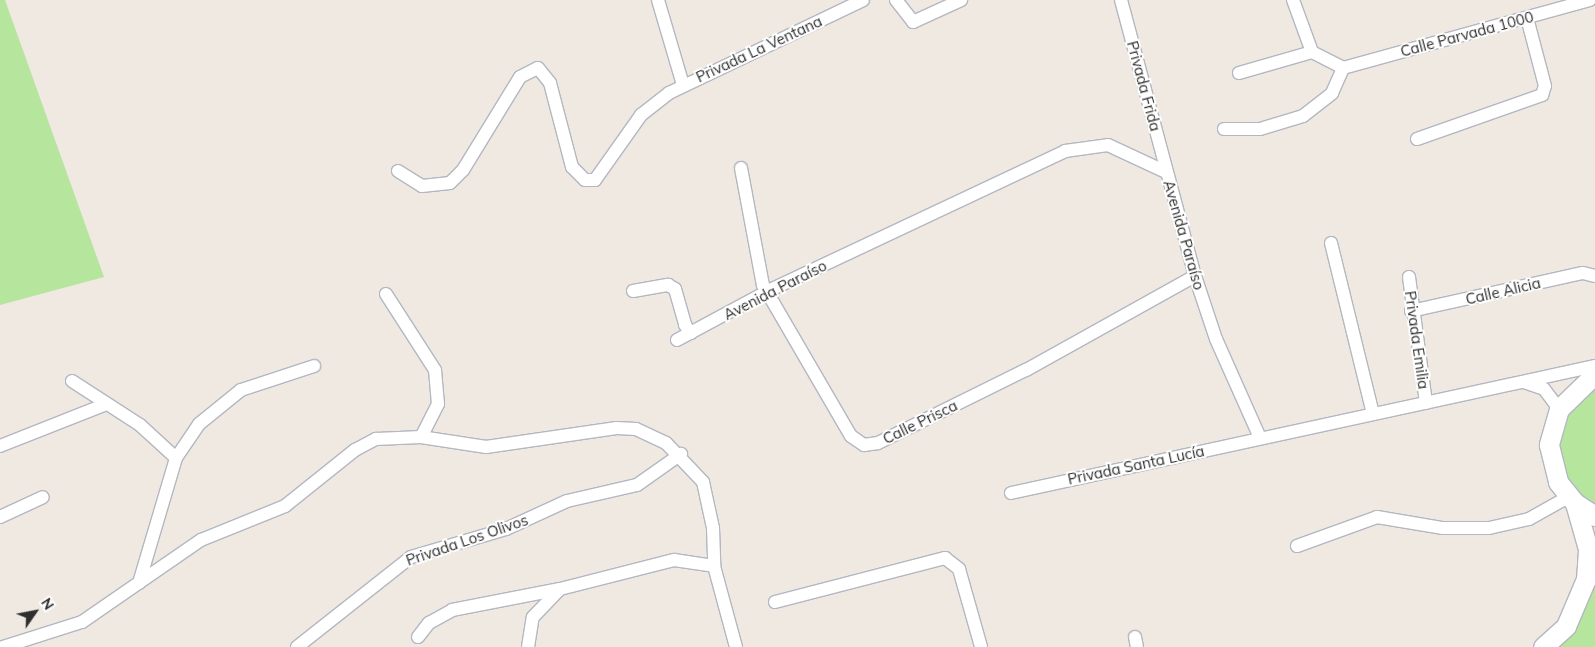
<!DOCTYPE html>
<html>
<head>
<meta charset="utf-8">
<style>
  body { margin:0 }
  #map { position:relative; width:1595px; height:647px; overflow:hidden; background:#efe9e1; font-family:Mulish,sans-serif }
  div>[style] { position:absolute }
  .green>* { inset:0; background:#b6e59e }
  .roads { filter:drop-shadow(1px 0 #b4b7c1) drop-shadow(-1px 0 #b4b7c1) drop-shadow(0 1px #b4b7c1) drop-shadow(0 -1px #b4b7c1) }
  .street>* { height:12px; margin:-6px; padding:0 6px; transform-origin:6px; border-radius:6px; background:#fff }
  .secondary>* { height:19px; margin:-9.5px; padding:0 9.5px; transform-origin:9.5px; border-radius:9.5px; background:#fff }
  span { translate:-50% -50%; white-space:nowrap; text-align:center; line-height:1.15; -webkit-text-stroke:4px #fff; paint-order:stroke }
  .street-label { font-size:15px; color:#2e2e2e }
  .north { position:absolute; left:10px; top:587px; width:50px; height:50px; -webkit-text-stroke:4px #fff; paint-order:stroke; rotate:57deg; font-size:14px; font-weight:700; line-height:20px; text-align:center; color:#2e2e2e }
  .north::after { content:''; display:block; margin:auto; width:18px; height:22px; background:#2e2e2e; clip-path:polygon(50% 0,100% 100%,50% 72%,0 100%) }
</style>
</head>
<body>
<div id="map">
  <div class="green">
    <i style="clip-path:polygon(0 0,5px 0,104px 277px,0 305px)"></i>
    <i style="clip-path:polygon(1595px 379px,1595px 511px,1559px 472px,1557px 427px)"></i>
    <i style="clip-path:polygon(1595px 579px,1595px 647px,1553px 647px,1580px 622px)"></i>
  </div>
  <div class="roads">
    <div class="street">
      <i style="left:658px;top:0;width:89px;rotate:73.6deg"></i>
      <i style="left:896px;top:0;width:28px;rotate:52deg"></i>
      <i style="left:913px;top:22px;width:53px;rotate:-24.6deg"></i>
      <i style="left:1121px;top:0;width:286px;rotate:75deg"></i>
      <i style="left:1195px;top:276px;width:66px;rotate:71.6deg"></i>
      <i style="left:1216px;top:339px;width:108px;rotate:66deg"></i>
      <i style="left:1293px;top:0;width:55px;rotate:69.9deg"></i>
      <i style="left:1312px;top:52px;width:35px;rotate:27deg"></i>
      <i style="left:1343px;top:68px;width:256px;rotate:-15.4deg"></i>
      <i style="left:1239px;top:73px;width:76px;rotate:-16deg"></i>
      <i style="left:1224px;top:129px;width:36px"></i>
      <i style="left:1260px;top:129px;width:45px;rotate:-16.8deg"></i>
      <i style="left:1303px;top:116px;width:37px;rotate:-38deg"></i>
      <i style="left:1332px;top:93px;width:27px;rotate:-66deg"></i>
      <i style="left:1417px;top:139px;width:133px;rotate:-19.4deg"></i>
      <i style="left:1542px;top:95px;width:9px;rotate:-72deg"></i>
      <i style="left:1545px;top:86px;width:70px;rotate:-104.8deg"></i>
      <i style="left:741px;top:168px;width:119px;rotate:79.4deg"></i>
      <i style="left:763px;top:285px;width:175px;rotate:59.8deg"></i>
      <i style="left:851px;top:436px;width:16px;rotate:35deg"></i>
      <i style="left:864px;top:445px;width:14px;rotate:-8deg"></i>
      <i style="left:878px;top:443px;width:165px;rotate:-26.3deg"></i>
      <i style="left:1026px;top:370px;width:193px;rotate:-29.1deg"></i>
      <i style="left:398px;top:171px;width:28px;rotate:32deg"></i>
      <i style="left:422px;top:186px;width:28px;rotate:-6deg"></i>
      <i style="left:450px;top:183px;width:18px;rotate:-45deg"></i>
      <i style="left:463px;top:170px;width:109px;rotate:-58.5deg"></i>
      <i style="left:520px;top:77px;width:20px;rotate:-27deg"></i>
      <i style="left:538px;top:68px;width:19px;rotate:51deg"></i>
      <i style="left:550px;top:83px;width:87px;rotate:75.3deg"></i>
      <i style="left:572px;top:167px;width:18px;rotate:45deg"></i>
      <i style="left:585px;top:180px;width:10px"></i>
      <i style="left:595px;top:180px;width:80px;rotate:-54.7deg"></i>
      <i style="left:641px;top:115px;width:36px;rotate:-38deg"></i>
      <i style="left:669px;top:93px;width:215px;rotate:-25.6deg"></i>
      <i style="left:1331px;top:243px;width:176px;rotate:76.2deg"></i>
      <i style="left:1409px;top:277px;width:127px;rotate:82.3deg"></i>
      <i style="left:633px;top:291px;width:36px;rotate:-10deg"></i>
      <i style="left:668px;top:285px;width:8px;rotate:30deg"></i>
      <i style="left:675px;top:289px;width:37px;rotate:74deg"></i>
      <i style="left:685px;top:325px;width:10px;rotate:53deg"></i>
      <i style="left:386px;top:294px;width:90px;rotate:57.2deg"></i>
      <i style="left:435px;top:370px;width:34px;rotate:85deg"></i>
      <i style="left:438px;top:404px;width:37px;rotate:117deg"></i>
      <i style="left:1411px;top:311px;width:176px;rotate:-12.5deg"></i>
      <i style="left:1583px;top:273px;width:12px;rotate:14deg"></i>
      <i style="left:677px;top:340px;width:103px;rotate:-28.3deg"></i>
      <i style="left:768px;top:291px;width:328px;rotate:-25.2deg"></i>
      <i style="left:1065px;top:151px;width:43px;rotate:-7.9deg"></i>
      <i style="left:1108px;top:145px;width:64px;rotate:25deg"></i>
      <i style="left:72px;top:381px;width:81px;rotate:32.9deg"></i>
      <i style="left:140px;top:425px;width:49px;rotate:42.5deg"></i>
      <i style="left:1524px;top:382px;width:21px;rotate:19deg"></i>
      <i style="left:1544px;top:389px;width:25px;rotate:53deg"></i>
      <i style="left:0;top:446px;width:112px;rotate:-21.5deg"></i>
      <i style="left:1011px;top:493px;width:598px;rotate:-12.27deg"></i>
      <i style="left:0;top:517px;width:47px;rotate:-24.9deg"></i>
      <i style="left:1297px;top:546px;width:85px;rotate:-19.9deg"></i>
      <i style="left:1377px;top:517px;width:67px;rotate:9.5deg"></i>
      <i style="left:1443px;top:528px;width:46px"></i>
      <i style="left:1489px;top:528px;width:41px;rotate:-12.7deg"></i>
      <i style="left:1529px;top:519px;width:45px;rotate:-29.4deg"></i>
      <i style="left:139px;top:583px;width:130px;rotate:-73.5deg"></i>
      <i style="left:176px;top:458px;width:41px;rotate:-55.9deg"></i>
      <i style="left:199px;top:424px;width:54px;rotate:-39deg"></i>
      <i style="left:241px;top:390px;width:77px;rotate:-18.2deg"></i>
      <i style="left:775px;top:602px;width:176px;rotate:-14.5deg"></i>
      <i style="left:945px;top:558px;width:18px;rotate:38deg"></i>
      <i style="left:959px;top:569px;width:81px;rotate:74.2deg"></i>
      <i style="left:418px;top:637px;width:18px;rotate:-52deg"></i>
      <i style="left:429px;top:623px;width:26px;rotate:-29deg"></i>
      <i style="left:452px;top:610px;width:110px;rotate:-11deg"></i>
      <i style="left:1135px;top:637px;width:10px;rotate:79deg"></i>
      <i style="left:3px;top:647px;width:83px;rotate:-17.6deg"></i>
      <i style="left:82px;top:622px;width:145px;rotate:-34.6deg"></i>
      <i style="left:201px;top:540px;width:91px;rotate:-22deg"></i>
      <i style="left:285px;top:506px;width:90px;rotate:-38.7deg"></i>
      <i style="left:355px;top:450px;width:24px;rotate:-28deg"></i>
      <i style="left:376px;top:439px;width:45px;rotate:-2.5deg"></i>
      <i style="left:421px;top:437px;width:66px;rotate:8.7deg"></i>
      <i style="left:486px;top:447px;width:132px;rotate:-8.3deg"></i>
      <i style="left:617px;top:428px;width:19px;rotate:3deg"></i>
      <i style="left:636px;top:429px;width:33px;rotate:25deg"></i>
      <i style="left:666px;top:443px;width:54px;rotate:46.5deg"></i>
      <i style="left:703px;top:482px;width:47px;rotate:77.7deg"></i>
      <i style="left:713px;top:528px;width:38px;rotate:88deg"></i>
      <i style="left:714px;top:566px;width:84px;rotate:74.8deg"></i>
      <i style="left:297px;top:647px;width:145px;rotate:-38.3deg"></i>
      <i style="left:411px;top:557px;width:99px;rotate:-16.4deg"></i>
      <i style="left:506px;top:529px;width:67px;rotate:-24.7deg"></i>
      <i style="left:567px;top:501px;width:72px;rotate:-12.9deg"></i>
      <i style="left:637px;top:485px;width:54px;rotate:-35.2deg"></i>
      <i style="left:528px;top:647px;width:30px;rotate:-81deg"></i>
      <i style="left:533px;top:617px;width:39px;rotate:-46deg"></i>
      <i style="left:560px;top:589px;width:118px;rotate:-14.3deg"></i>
      <i style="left:674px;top:560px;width:40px;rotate:8.5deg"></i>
    </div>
    <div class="secondary">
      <i style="left:1595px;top:374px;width:50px;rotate:135.8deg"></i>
      <i style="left:1559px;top:409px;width:37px;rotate:106deg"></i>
      <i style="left:1549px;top:445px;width:38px;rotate:76deg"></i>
      <i style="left:1558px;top:482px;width:27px;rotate:51deg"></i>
      <i style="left:1575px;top:503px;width:24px;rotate:33deg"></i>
      <i style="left:1543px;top:647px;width:31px;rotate:-42deg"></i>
      <i style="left:1566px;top:626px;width:51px;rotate:-66.9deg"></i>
      <i style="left:1586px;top:579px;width:30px;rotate:-86deg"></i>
      <i style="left:1588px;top:549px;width:48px;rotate:-105.8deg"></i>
    </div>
  </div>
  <div class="street-label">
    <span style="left:1467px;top:34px;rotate:-15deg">Calle Parvada 1000</span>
    <span style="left:759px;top:49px;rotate:-25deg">Privada La Ventana</span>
    <span style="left:1144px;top:86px;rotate:75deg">Privada Frida</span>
    <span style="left:1184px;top:235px;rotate:74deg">Avenida Paraíso</span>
    <span style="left:775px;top:290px;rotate:-27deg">Avenida Paraíso</span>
    <span style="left:1503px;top:291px;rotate:-13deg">Calle Alicia</span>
    <span style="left:1417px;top:340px;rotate:82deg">Privada Emilia</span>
    <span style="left:920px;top:422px;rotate:-26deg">Calle Prisca</span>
    <span style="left:1136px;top:465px;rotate:-12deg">Privada Santa Lucía</span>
    <span style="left:467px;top:540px;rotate:-19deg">Privada Los Olivos</span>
  </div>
  <div class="north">N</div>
</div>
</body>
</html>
